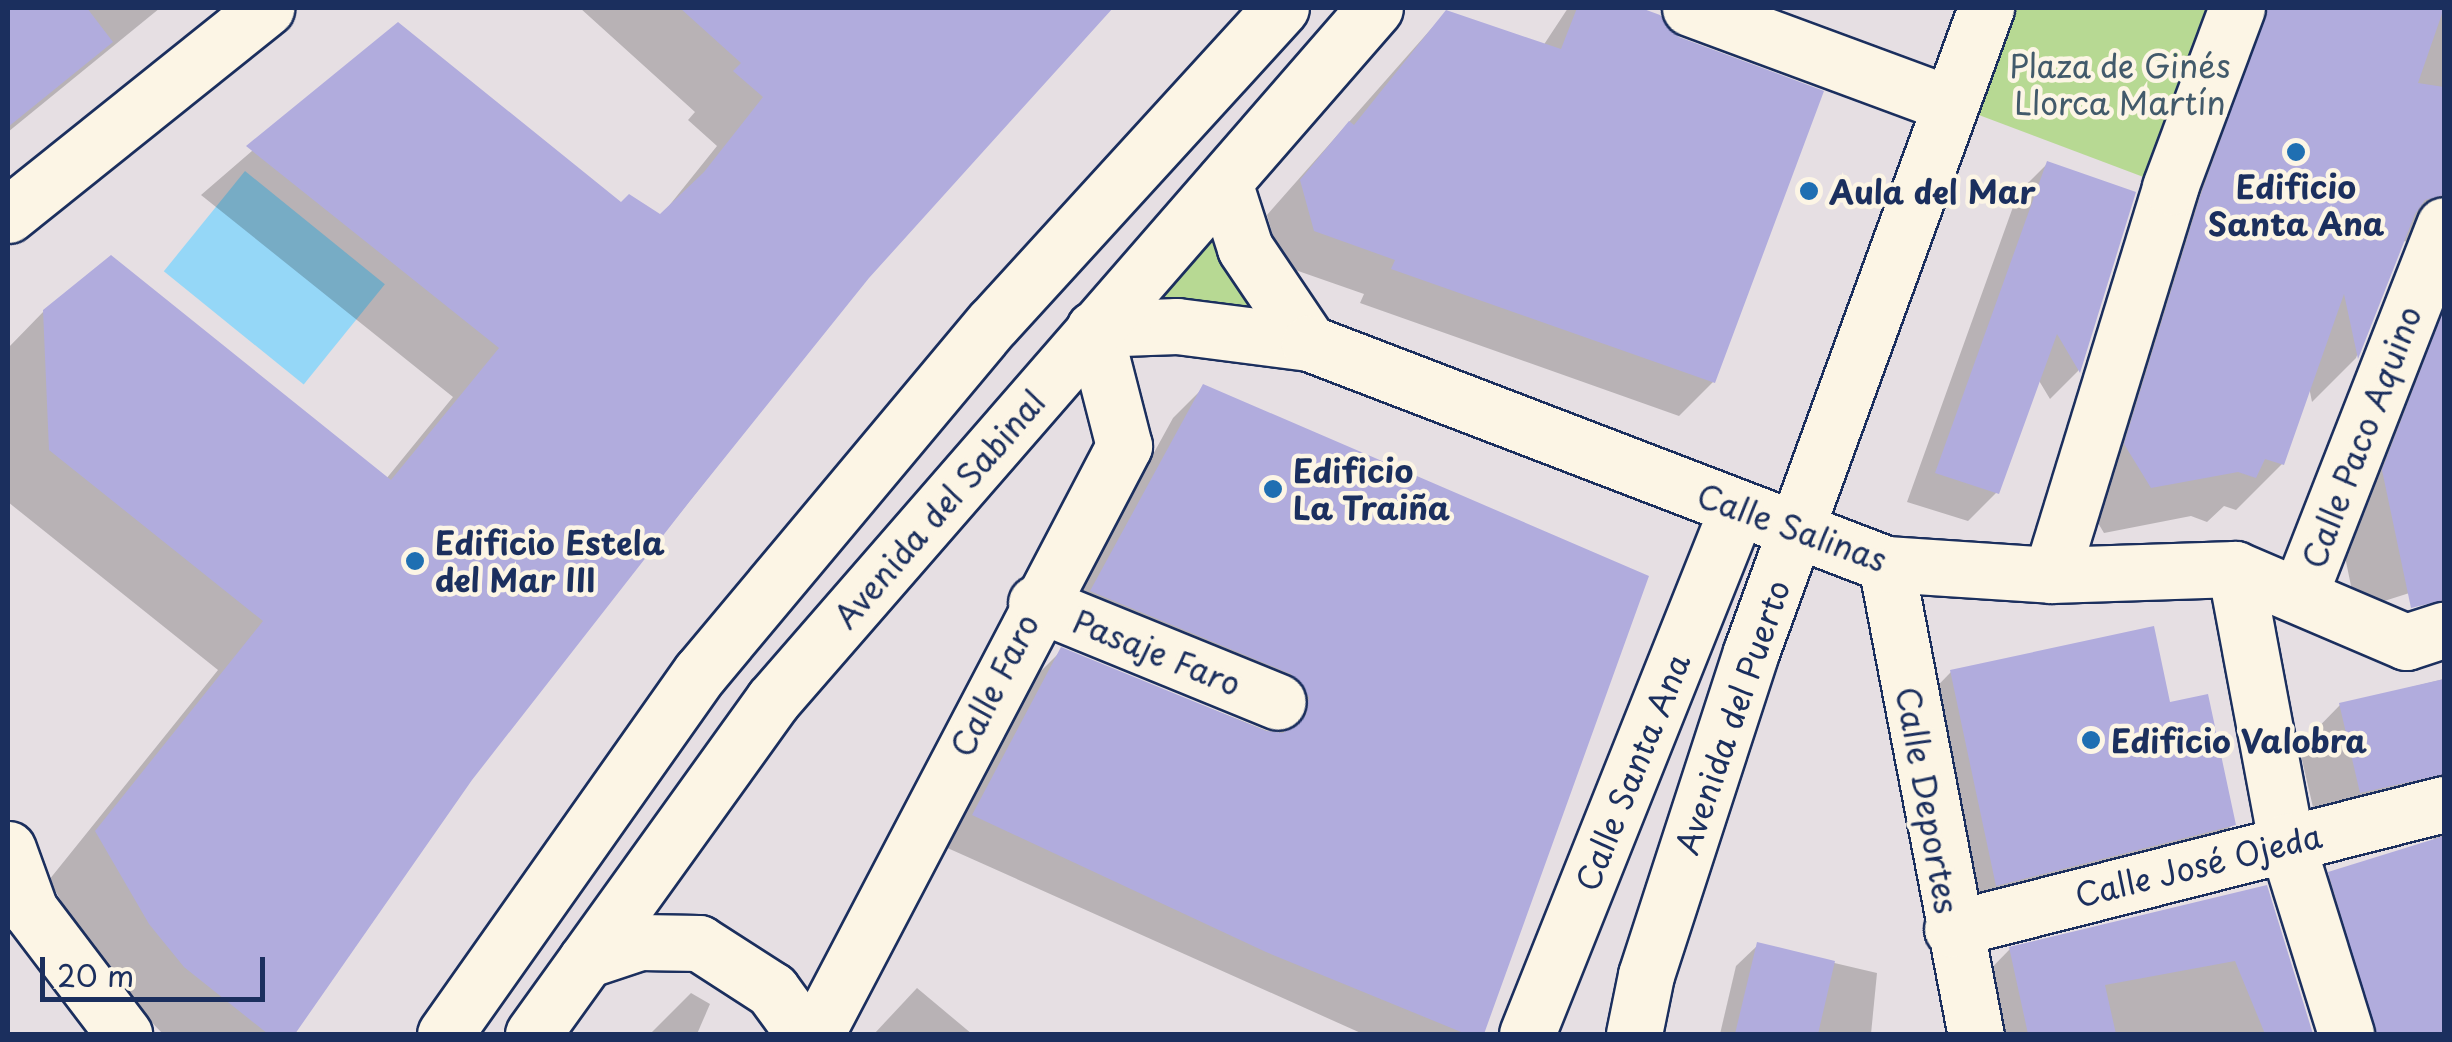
<!DOCTYPE html>
<html>
<head>
<meta charset="utf-8">
<style>
  body { margin:0 }
  #map { position:relative; width:2452px; height:1042px; overflow:hidden; background:#e6dfe3; font-family:"Playpen Sans",sans-serif }
  div>[style] { position:absolute }
  .green>* { inset:0; background:#b7d993 }
  .water>* { inset:0; background:#95d7f7; transform-origin:0 0 }
  .shadow>* { inset:0; background:#0003 }
  .building>* { inset:0; background:#b1acdd }
  .roads { filter:drop-shadow(2px 0 #1b2f5e) drop-shadow(-2px 0 #1b2f5e) drop-shadow(0 2px #1b2f5e) drop-shadow(0 -2px #1b2f5e) }
  .pedestrian>* { height:55px; margin:-27.5px; padding:0 27.5px; transform-origin:27.5px; border-radius:27.5px; background:#fcf5e5 }
  .minor>* { height:55px; margin:-27.5px; padding:0 27.5px; transform-origin:27.5px; border-radius:27.5px; background:#fcf5e5 }
  .secondary>* { height:55px; margin:-27.5px; padding:0 27.5px; transform-origin:27.5px; border-radius:27.5px; background:#fcf5e5 }
  .dots>* { width:28px; height:28px; translate:-50% -50%; box-sizing:border-box; border:5px solid #fcf5e5; border-radius:50% }
  span { translate:-50% -50%; white-space:nowrap; text-align:center; line-height:1.15; -webkit-text-stroke:9px #fcf5e5; paint-order:stroke }
  .park-label { font-size:32px; color:#425a6b }
  .poi-label { font-size:32px; color:#1b2f5e; font-weight:700 }
  .left { translate:0 -50%; text-align:left }
  .street-label { font-size:32px; color:#1b2f5e }
  .frame { position:absolute; inset:0; border:10px solid #1b2f5e; pointer-events:none }
  .scale { position:absolute; left:40px; top:957px; width:225px; height:45px; box-sizing:border-box; border:5px solid #1b2f5e; border-top:0; padding-left:12px; font-size:30px; line-height:35px; white-space:nowrap; color:#1b2f5e; -webkit-text-stroke:8px #fcf5e5; paint-order:stroke }
</style>
</head>
<body>
<div id="map">
  <div class="green">
    <i style="clip-path:polygon(1986px 8px,2237px 8px,2170px 187px,1947px 103px)"></i>
    <i style="clip-path:polygon(1217px 207px,1283px 325px,1122px 314px)"></i>
  </div>
  <div class="water">
    <i style="left:245px;top:171px;width:180px;height:129px;rotate:39deg"></i>
  </div>
  <div class="shadow">
    <i style="clip-path:polygon(8px 8px,160px 8px,8px 132px)"></i>
    <i style="clip-path:polygon(580px 8px,1110px 8px,867px 277px,470px 778px,292px 1034px,163px 1034px,102px 971px,49px 880px,218px 670px,8px 502px,8px 348px,44px 311px,386px 479px,453px 397px,201px 195px,398px 25px,621px 205px,660px 217px,717px 146px,688px 120px,695px 112px)"></i>
    <i style="clip-path:polygon(1568px 8px,1634px 8px,1658px 17px,1678px 39px,1713px 382px,1679px 416px,1360px 303px,1364px 294px,1281px 265px,1267px 215px,1446px 12px,1543px 46px)"></i>
    <i style="clip-path:polygon(2221px 8px,2444px 8px,2444px 582px,2356px 610px,2337px 518px,2410px 242px,2402px 241px,2356px 358px,2312px 402px,2309px 387px,2282px 464px,2236px 510px,2224px 506px,2207px 522px,2191px 516px,2104px 533px,2079px 491px)"></i>
    <i style="clip-path:polygon(2047px 164px,2133px 194px,2078px 371px,2050px 399px,2038px 379px,1997px 492px,1968px 521px,1907px 502px,2018px 193px)"></i>
    <i style="clip-path:polygon(1204px 387px,1646px 577px,1481px 1034px,1363px 1034px,943px 846px,1031px 681px,1062px 650px,1278px 735px,1279px 728px,1061px 622px,1173px 418px)"></i>
    <i style="clip-path:polygon(1951px 672px,2168px 705px,2233px 824px,2190px 867px,1953px 927px,1908px 716px)"></i>
    <i style="clip-path:polygon(2444px 679px,2444px 1034px,2325px 1034px,2288px 915px,2330px 874px,2436px 842px,2409px 814px,2319px 833px,2299px 747px,2340px 705px)"></i>
    <i style="clip-path:polygon(2265px 888px,2311px 1034px,1978px 1034px,1969px 991px,2010px 949px)"></i>
    <i style="clip-path:polygon(1758px 945px,1877px 973px,1871px 1034px,1720px 1034px,1736px 966px)"></i>
    <i style="clip-path:polygon(917px 988px,972px 1034px,874px 1034px)"></i>
    <i style="clip-path:polygon(691px 993px,710px 1004px,697px 1034px,650px 1034px)"></i>
  </div>
  <div class="building">
    <i style="clip-path:polygon(8px 8px,87px 8px,113px 42px,8px 127px)"></i>
    <i style="clip-path:polygon(680px 8px,1113px 8px,869px 278px,690px 501px,472px 780px,295px 1034px,268px 1034px,184px 967px,149px 924px,95px 831px,263px 621px,49px 450px,43px 310px,111px 255px,391px 480px,499px 348px,246px 146px,398px 22px,621px 202px,629px 194px,660px 214px,704px 172px,763px 97px,733px 71px,741px 63px)"></i>
    <i style="clip-path:polygon(1577px 8px,1641px 8px,1660px 15px,1679px 37px,1824px 91px,1715px 383px,1391px 269px,1395px 260px,1314px 231px,1300px 180px,1349px 121px,1354px 125px,1446px 10px,1561px 49px)"></i>
    <i style="clip-path:polygon(2268px 8px,2444px 8px,2418px 83px,2444px 87px,2444px 195px,2425px 200px,2415px 214px,2358px 359px,2344px 294px,2284px 465px,2265px 459px,2256px 478px,2238px 472px,2151px 488px,2124px 444px,2200px 197px)"></i>
    <i style="clip-path:polygon(2047px 161px,2136px 192px,2080px 373px,2057px 334px,1999px 494px,1935px 473px)"></i>
    <i style="clip-path:polygon(2444px 309px,2444px 600px,2411px 608px,2382px 470px)"></i>
    <i style="clip-path:polygon(1203px 384px,1649px 576px,1484px 1034px,1466px 1034px,1266px 952px,972px 815px,1061px 647px,1266px 731px,1283px 733px,1306px 715px,1309px 697px,1291px 674px,1090px 591px)"></i>
    <i style="clip-path:polygon(2154px 626px,2170px 702px,2208px 694px,2236px 825px,1996px 886px,1950px 670px)"></i>
    <i style="clip-path:polygon(2444px 679px,2444px 774px,2360px 793px,2339px 703px)"></i>
    <i style="clip-path:polygon(2444px 836px,2444px 1034px,2376px 1034px,2328px 872px)"></i>
    <i style="clip-path:polygon(2267px 885px,2313px 1034px,2265px 1034px,2235px 961px,2105px 985px,2116px 1034px,2028px 1034px,2009px 947px)"></i>
    <i style="clip-path:polygon(1757px 942px,1835px 961px,1818px 1034px,1735px 1034px)"></i>
  </div>
  <div class="roads">
    <div class="pedestrian">
      <i style="left:1690px;top:8px;width:274px;rotate:20.3deg"></i>
      <i style="left:1036px;top:603px;width:261px;rotate:22.2deg"></i>
    </div>
    <div class="minor">
      <i style="left:1224px;top:182px;width:69px;rotate:72.3deg"></i>
      <i style="left:1245px;top:248px;width:115px;rotate:56deg"></i>
      <i style="left:8px;top:215px;width:331px;rotate:-38.7deg"></i>
      <i style="left:1886px;top:564px;width:479px;rotate:79.2deg"></i>
      <i style="left:2235px;top:569px;width:277px;rotate:79.4deg"></i>
      <i style="left:2286px;top:841px;width:202px;rotate:72.7deg"></i>
      <i style="left:2051px;top:575px;width:406px;rotate:-72.9deg"></i>
      <i style="left:2170px;top:187px;width:191px;rotate:-69.5deg"></i>
      <i style="left:2300px;top:593px;width:395px;rotate:-68.6deg"></i>
      <i style="left:8px;top:849px;width:65px;rotate:70.2deg"></i>
      <i style="left:30px;top:910px;width:156px;rotate:52.8deg"></i>
      <i style="left:1952px;top:929px;width:508px;rotate:-14.26deg"></i>
      <i style="left:586px;top:960px;width:57px;rotate:-18.4deg"></i>
      <i style="left:640px;top:942px;width:59px;rotate:1deg"></i>
      <i style="left:699px;top:943px;width:87px;rotate:32.8deg"></i>
      <i style="left:772px;top:990px;width:54px;rotate:54deg"></i>
      <i style="left:816px;top:1034px;width:664px;rotate:-62.35deg"></i>
      <i style="left:1124px;top:446px;width:121px;rotate:-104.4deg"></i>
      <i style="left:1094px;top:329px;width:83px;rotate:-2.1deg"></i>
      <i style="left:1177px;top:326px;width:133px;rotate:7.3deg"></i>
      <i style="left:1309px;top:343px;width:618px;rotate:20.96deg"></i>
      <i style="left:1886px;top:564px;width:165px;rotate:3.8deg"></i>
      <i style="left:2051px;top:575px;width:184px;rotate:-1.9deg"></i>
      <i style="left:2235px;top:569px;width:186px;rotate:23.1deg"></i>
      <i style="left:2406px;top:642px;width:40px;rotate:-18deg"></i>
      <i style="left:1527px;top:1034px;width:565px;rotate:-68.2deg"></i>
      <i style="left:1634px;top:1034px;width:60px;rotate:-78.5deg"></i>
      <i style="left:1646px;top:975px;width:340px;rotate:-72deg"></i>
      <i style="left:1751px;top:652px;width:686px;rotate:-69.95deg"></i>
    </div>
    <div class="secondary">
      <i style="left:445px;top:1034px;width:442px;rotate:-54.8deg"></i>
      <i style="left:700px;top:673px;width:456px;rotate:-50.1deg"></i>
      <i style="left:993px;top:323px;width:427px;rotate:-47.6deg"></i>
      <i style="left:533px;top:1034px;width:411px;rotate:-54.3deg"></i>
      <i style="left:773px;top:700px;width:917px;rotate:-48.98deg"></i>
    </div>
  </div>
  <div class="dots">
    <i style="left:2296px;top:152px;background:#1f6fb2"></i>
    <i style="left:1809px;top:191px;background:#1f6fb2"></i>
    <i style="left:1273px;top:489px;background:#1f6fb2"></i>
    <i style="left:415px;top:561px;background:#1f6fb2"></i>
    <i style="left:2091px;top:740px;background:#1f6fb2"></i>
  </div>
  <div class="park-label">
    <span style="left:2120px;top:84px">Plaza de Ginés<br>Llorca Martín</span>
  </div>
  <div class="poi-label">
    <span style="left:2296px;top:205px">Edificio<br>Santa Ana</span>
    <span class="left" style="left:1829px;top:191px">Aula del Mar</span>
    <span class="left" style="left:1293px;top:489px">Edificio<br>La Traiña</span>
    <span class="left" style="left:435px;top:561px">Edificio Estela<br>del Mar III</span>
    <span class="left" style="left:2111px;top:740px">Edificio Valobra</span>
  </div>
  <div class="street-label">
    <span style="left:2361px;top:437px;rotate:-69deg">Calle Paco Aquino</span>
    <span style="left:939px;top:509px;rotate:-49deg">Avenida del Sabinal</span>
    <span style="left:1792px;top:527px;rotate:20deg">Calle Salinas</span>
    <span style="left:1157px;top:652px;rotate:22deg">Pasaje Faro</span>
    <span style="left:994px;top:685px;rotate:-63deg">Calle Faro</span>
    <span style="left:1732px;top:717px;rotate:-71deg">Avenida del Puerto</span>
    <span style="left:1632px;top:772px;rotate:-68deg">Calle Santa Ana</span>
    <span style="left:1928px;top:800px;rotate:80deg">Calle Deportes</span>
    <span style="left:2198px;top:865px;rotate:-14deg">Calle José Ojeda</span>
  </div>
  <div class="frame"></div>
  <div class="scale">20 m</div>
</div>
</body>
</html>
